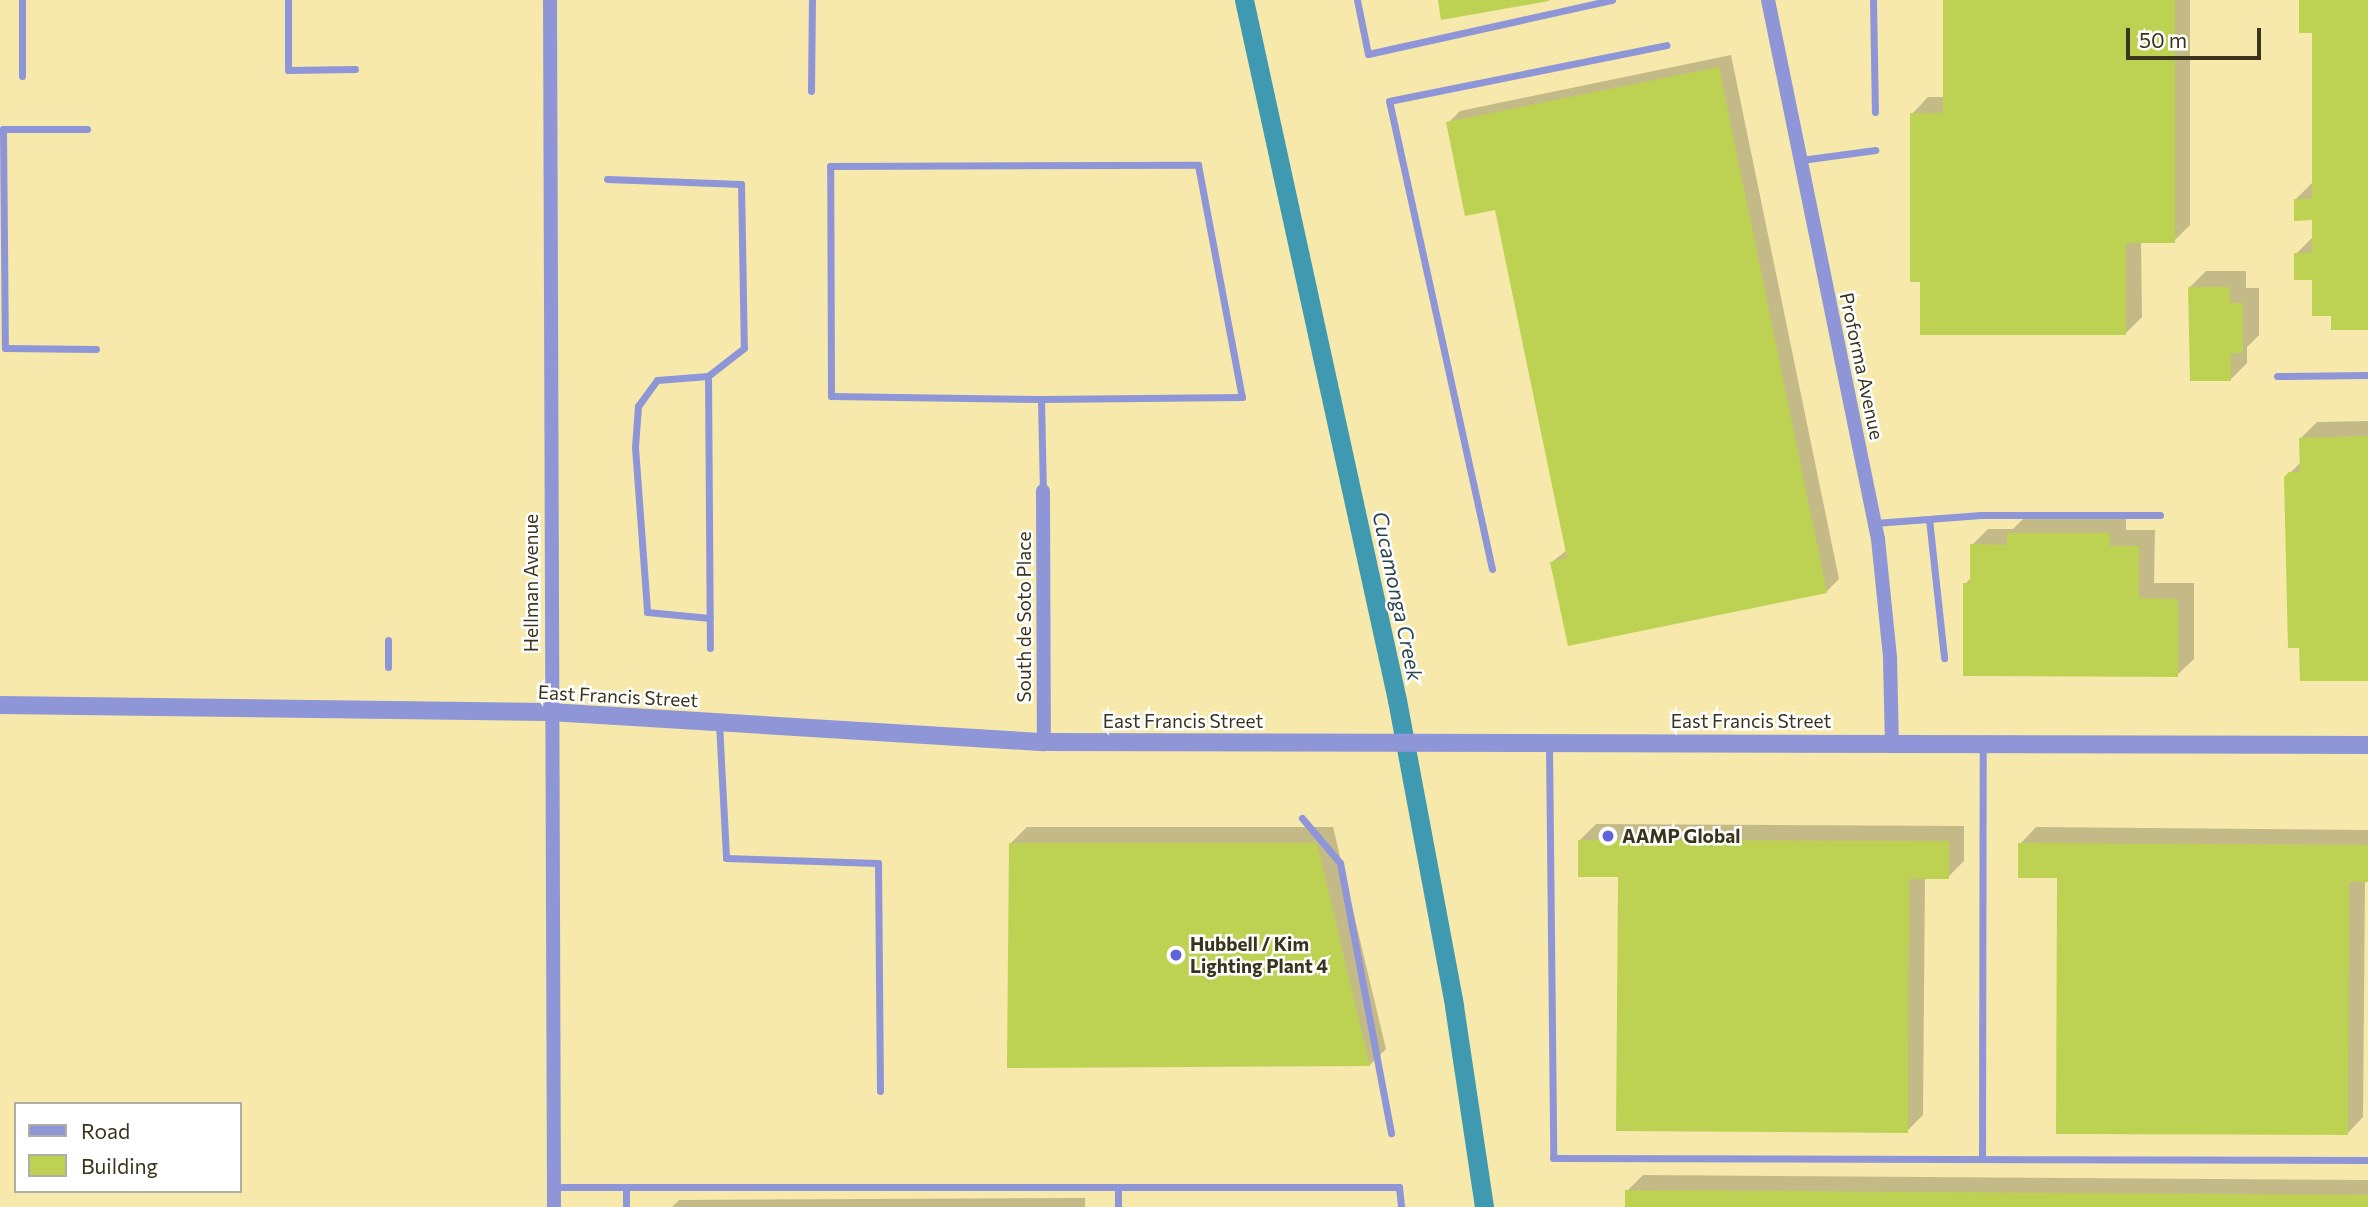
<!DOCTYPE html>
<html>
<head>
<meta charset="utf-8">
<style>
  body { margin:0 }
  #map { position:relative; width:2368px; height:1207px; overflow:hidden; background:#f6e9ab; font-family:Commissioner,sans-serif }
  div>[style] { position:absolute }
  .shadow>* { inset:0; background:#0003 }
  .canal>* { height:19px; margin:-9.5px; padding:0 9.5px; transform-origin:9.5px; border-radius:9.5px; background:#3f9ab1 }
  .building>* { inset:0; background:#bdd253 }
  .service>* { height:7px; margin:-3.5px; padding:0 3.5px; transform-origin:3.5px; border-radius:3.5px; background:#8e96d7 }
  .minor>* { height:14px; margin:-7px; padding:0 7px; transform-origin:7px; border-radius:7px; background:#8e96d7 }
  .tertiary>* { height:18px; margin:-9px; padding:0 9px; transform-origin:9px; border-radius:9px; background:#8e96d7 }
  .dots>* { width:19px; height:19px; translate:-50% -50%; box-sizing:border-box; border:4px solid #fff; border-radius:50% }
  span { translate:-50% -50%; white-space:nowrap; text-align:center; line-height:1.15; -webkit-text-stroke:5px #fff; paint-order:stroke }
  .street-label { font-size:19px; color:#39341b }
  .poi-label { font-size:19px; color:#39341b; font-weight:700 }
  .left { translate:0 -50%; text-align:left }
  .water-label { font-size:21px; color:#29454d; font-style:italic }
  .legend { position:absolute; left:14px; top:1102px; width:228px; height:91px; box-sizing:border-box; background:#fff; border:2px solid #b0aea4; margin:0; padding:9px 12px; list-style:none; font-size:21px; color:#39341b }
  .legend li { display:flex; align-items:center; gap:14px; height:35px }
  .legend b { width:35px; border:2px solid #b0aea4 }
  .scale { position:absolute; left:2126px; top:28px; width:135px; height:32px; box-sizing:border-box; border:4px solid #39341b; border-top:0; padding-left:9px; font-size:21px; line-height:24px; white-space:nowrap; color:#39341b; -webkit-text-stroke:5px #fff; paint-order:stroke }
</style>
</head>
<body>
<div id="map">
  <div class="shadow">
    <i style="clip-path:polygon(1944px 0,2190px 0,2190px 225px,2174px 241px,2141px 241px,2142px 317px,2125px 334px,1922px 280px,1912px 114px,1928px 97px,1944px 97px)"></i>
    <i style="clip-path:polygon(2300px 0,2368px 0,2368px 328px,2333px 315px,2314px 278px,2296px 254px,2312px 238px,2314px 218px,2296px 199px,2312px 183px,2313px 31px)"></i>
    <i style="clip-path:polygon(1731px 55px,1839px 579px,1827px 591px,1552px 562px,1567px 550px,1496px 208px,1448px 123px,1460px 111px)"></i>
    <i style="clip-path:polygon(2206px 271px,2246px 271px,2246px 288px,2259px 288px,2259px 335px,2247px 347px,2247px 363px,2230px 380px,2189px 288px)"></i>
    <i style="clip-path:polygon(2368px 421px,2368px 679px,2290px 473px,2302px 461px,2301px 438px,2317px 422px)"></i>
    <i style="clip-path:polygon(2025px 517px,2126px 518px,2126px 530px,2155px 530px,2154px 583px,2194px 583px,2194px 659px,2177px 675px,1965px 584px,1972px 577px,1972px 545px,1988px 529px,2013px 529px)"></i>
    <i style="clip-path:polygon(1596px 824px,1964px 826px,1964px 861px,1948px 877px,1925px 877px,1923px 1115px,1907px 1131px,1580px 840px)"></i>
    <i style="clip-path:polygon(1027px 827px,1333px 827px,1386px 1049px,1370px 1065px,1010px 844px)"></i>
    <i style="clip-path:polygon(2036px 827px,2368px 830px,2368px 880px,2365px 880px,2363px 1117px,2347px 1134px,2020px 844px)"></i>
    <i style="clip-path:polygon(1643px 1175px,2368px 1180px,2368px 1207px,1627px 1207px,1627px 1191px)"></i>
    <i style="clip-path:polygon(1085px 1198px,1085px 1207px,672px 1207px,679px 1200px)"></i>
  </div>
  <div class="canal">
    <i style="left:1244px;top:0;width:717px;rotate:77.67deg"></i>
    <i style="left:1397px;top:700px;width:311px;rotate:79.4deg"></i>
    <i style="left:1454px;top:1006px;width:203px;rotate:81.5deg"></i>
  </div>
  <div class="building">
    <i style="clip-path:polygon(1438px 0,1549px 0,1549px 1px,1441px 20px)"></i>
    <i style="clip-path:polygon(1943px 0,2175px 0,2175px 243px,2126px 243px,2126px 335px,1920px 335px,1920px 282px,1910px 282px,1910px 113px,1943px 113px)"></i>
    <i style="clip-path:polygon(2299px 0,2368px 0,2368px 330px,2331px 330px,2331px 316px,2312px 316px,2312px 280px,2294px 280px,2294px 253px,2312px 253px,2312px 220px,2294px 221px,2294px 199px,2312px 199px,2312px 33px,2299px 33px)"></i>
    <i style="clip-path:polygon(1719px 67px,1827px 593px,1568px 646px,1550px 562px,1567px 558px,1495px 210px,1465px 216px,1446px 122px)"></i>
    <i style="clip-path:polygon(2188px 287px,2230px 287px,2230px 303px,2243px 303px,2243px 353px,2231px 353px,2231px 381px,2190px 381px)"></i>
    <i style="clip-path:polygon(2368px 436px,2368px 681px,2300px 681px,2299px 648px,2288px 648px,2284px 477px,2289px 472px,2300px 472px,2299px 438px)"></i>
    <i style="clip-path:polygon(2007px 533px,2110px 533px,2110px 546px,2139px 546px,2139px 598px,2178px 599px,2178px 677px,1963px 676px,1963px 583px,1970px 583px,1970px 544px,2007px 545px)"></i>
    <i style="clip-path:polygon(1578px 840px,1949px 841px,1949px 879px,1909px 879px,1908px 1133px,1616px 1131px,1618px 877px,1578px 877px)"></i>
    <i style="clip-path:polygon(1009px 843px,1317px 843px,1370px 1066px,1007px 1068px)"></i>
    <i style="clip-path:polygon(2018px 843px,2368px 845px,2368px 882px,2349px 882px,2348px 1135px,2056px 1134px,2057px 878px,2018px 878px)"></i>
    <i style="clip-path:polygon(1625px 1190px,2368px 1195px,2368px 1207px,1625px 1207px)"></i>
  </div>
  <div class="service">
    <i style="left:288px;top:0;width:70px;rotate:90deg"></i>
    <i style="left:288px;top:70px;width:67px;rotate:-0.9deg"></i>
    <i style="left:1357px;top:0;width:55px;rotate:78.5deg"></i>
    <i style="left:1368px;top:54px;width:250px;rotate:-12.5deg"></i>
    <i style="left:1873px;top:0;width:112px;rotate:89deg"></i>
    <i style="left:22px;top:76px;width:76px;rotate:-90deg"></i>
    <i style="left:811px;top:91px;width:91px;rotate:-89.4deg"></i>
    <i style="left:87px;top:129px;width:84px;rotate:180deg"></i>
    <i style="left:3px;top:129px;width:219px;rotate:89.5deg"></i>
    <i style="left:5px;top:348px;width:91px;rotate:0.6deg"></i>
    <i style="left:1801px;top:160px;width:75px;rotate:-7.7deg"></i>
    <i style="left:607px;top:179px;width:134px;rotate:2.1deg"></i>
    <i style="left:741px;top:184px;width:164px;rotate:89deg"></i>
    <i style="left:744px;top:348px;width:46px;rotate:142.1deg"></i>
    <i style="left:708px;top:376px;width:51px;rotate:175.5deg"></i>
    <i style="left:657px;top:380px;width:32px;rotate:126deg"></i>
    <i style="left:638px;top:406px;width:41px;rotate:94.2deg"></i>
    <i style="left:635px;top:447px;width:165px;rotate:85.8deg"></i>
    <i style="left:647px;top:612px;width:63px;rotate:5.4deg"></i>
    <i style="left:708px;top:376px;width:272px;rotate:89.6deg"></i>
    <i style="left:2277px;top:376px;width:91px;rotate:-0.6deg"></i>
    <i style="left:1041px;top:399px;width:210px;rotate:-179.2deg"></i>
    <i style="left:831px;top:396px;width:230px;rotate:-90.2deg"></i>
    <i style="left:830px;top:166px;width:368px;rotate:-0.2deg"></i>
    <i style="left:1198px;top:165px;width:236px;rotate:79.3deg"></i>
    <i style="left:1242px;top:397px;width:201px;rotate:179.4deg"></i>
    <i style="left:1041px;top:399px;width:92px;rotate:88.8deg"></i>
    <i style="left:1929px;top:519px;width:140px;rotate:83.8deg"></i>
    <i style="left:1875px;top:523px;width:106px;rotate:-4.3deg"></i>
    <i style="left:1981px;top:515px;width:179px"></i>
    <i style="left:1492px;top:569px;width:479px;rotate:-102.4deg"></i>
    <i style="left:1389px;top:101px;width:283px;rotate:-11.4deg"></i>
    <i style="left:388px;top:640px;width:27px;rotate:90deg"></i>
    <i style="left:719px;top:723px;width:135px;rotate:87deg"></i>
    <i style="left:726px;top:858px;width:152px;rotate:1.9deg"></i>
    <i style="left:878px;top:863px;width:228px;rotate:89.5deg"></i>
    <i style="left:1549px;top:745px;width:413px;rotate:89.4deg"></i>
    <i style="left:1553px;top:1158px;width:815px;rotate:0.14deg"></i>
    <i style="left:1302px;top:818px;width:59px;rotate:49.8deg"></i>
    <i style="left:1340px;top:863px;width:275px;rotate:79.3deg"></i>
    <i style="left:1982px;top:1159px;width:412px;rotate:-89.9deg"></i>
    <i style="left:554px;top:1187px;width:72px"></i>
    <i style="left:1118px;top:1189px;width:18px;rotate:90deg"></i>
    <i style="left:626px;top:1207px;width:20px;rotate:-90deg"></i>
    <i style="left:626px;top:1187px;width:773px"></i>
    <i style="left:1399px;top:1187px;width:20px;rotate:84deg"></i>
  </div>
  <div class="minor">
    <i style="left:550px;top:0;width:1207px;rotate:89.81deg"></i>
    <i style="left:1768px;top:0;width:550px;rotate:78.47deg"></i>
    <i style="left:1878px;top:539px;width:120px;rotate:84.2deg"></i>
    <i style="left:1890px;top:658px;width:85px;rotate:88.7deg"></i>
    <i style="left:1043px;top:491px;width:251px;rotate:89.8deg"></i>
  </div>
  <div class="tertiary">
    <i style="left:0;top:705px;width:550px;rotate:0.73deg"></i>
    <i style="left:550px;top:712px;width:495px;rotate:3.5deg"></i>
    <i style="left:1044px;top:742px;width:1324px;rotate:0.13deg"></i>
  </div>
  <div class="dots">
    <i style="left:1608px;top:836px;background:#6063dc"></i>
    <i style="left:1176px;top:955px;background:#6063dc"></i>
  </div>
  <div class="street-label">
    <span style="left:1862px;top:366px;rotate:78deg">Proforma Avenue</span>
    <span style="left:531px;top:583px;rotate:-90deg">Hellman Avenue</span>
    <span style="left:1024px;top:617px;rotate:-90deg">South de Soto Place</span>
    <span style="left:618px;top:696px;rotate:3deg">East Francis Street</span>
    <span style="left:1183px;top:721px">East Francis Street</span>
    <span style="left:1751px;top:721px">East Francis Street</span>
  </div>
  <div class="poi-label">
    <span class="left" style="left:1622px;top:836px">AAMP Global</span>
    <span class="left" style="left:1190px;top:955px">Hubbell / Kim<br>Lighting Plant 4</span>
  </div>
  <div class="water-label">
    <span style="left:1398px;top:596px;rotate:78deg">Cucamonga Creek</span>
  </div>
  <ul class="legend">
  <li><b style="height:9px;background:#8e96d7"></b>Road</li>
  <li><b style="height:19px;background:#bdd253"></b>Building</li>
  </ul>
  <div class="scale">50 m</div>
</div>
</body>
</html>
